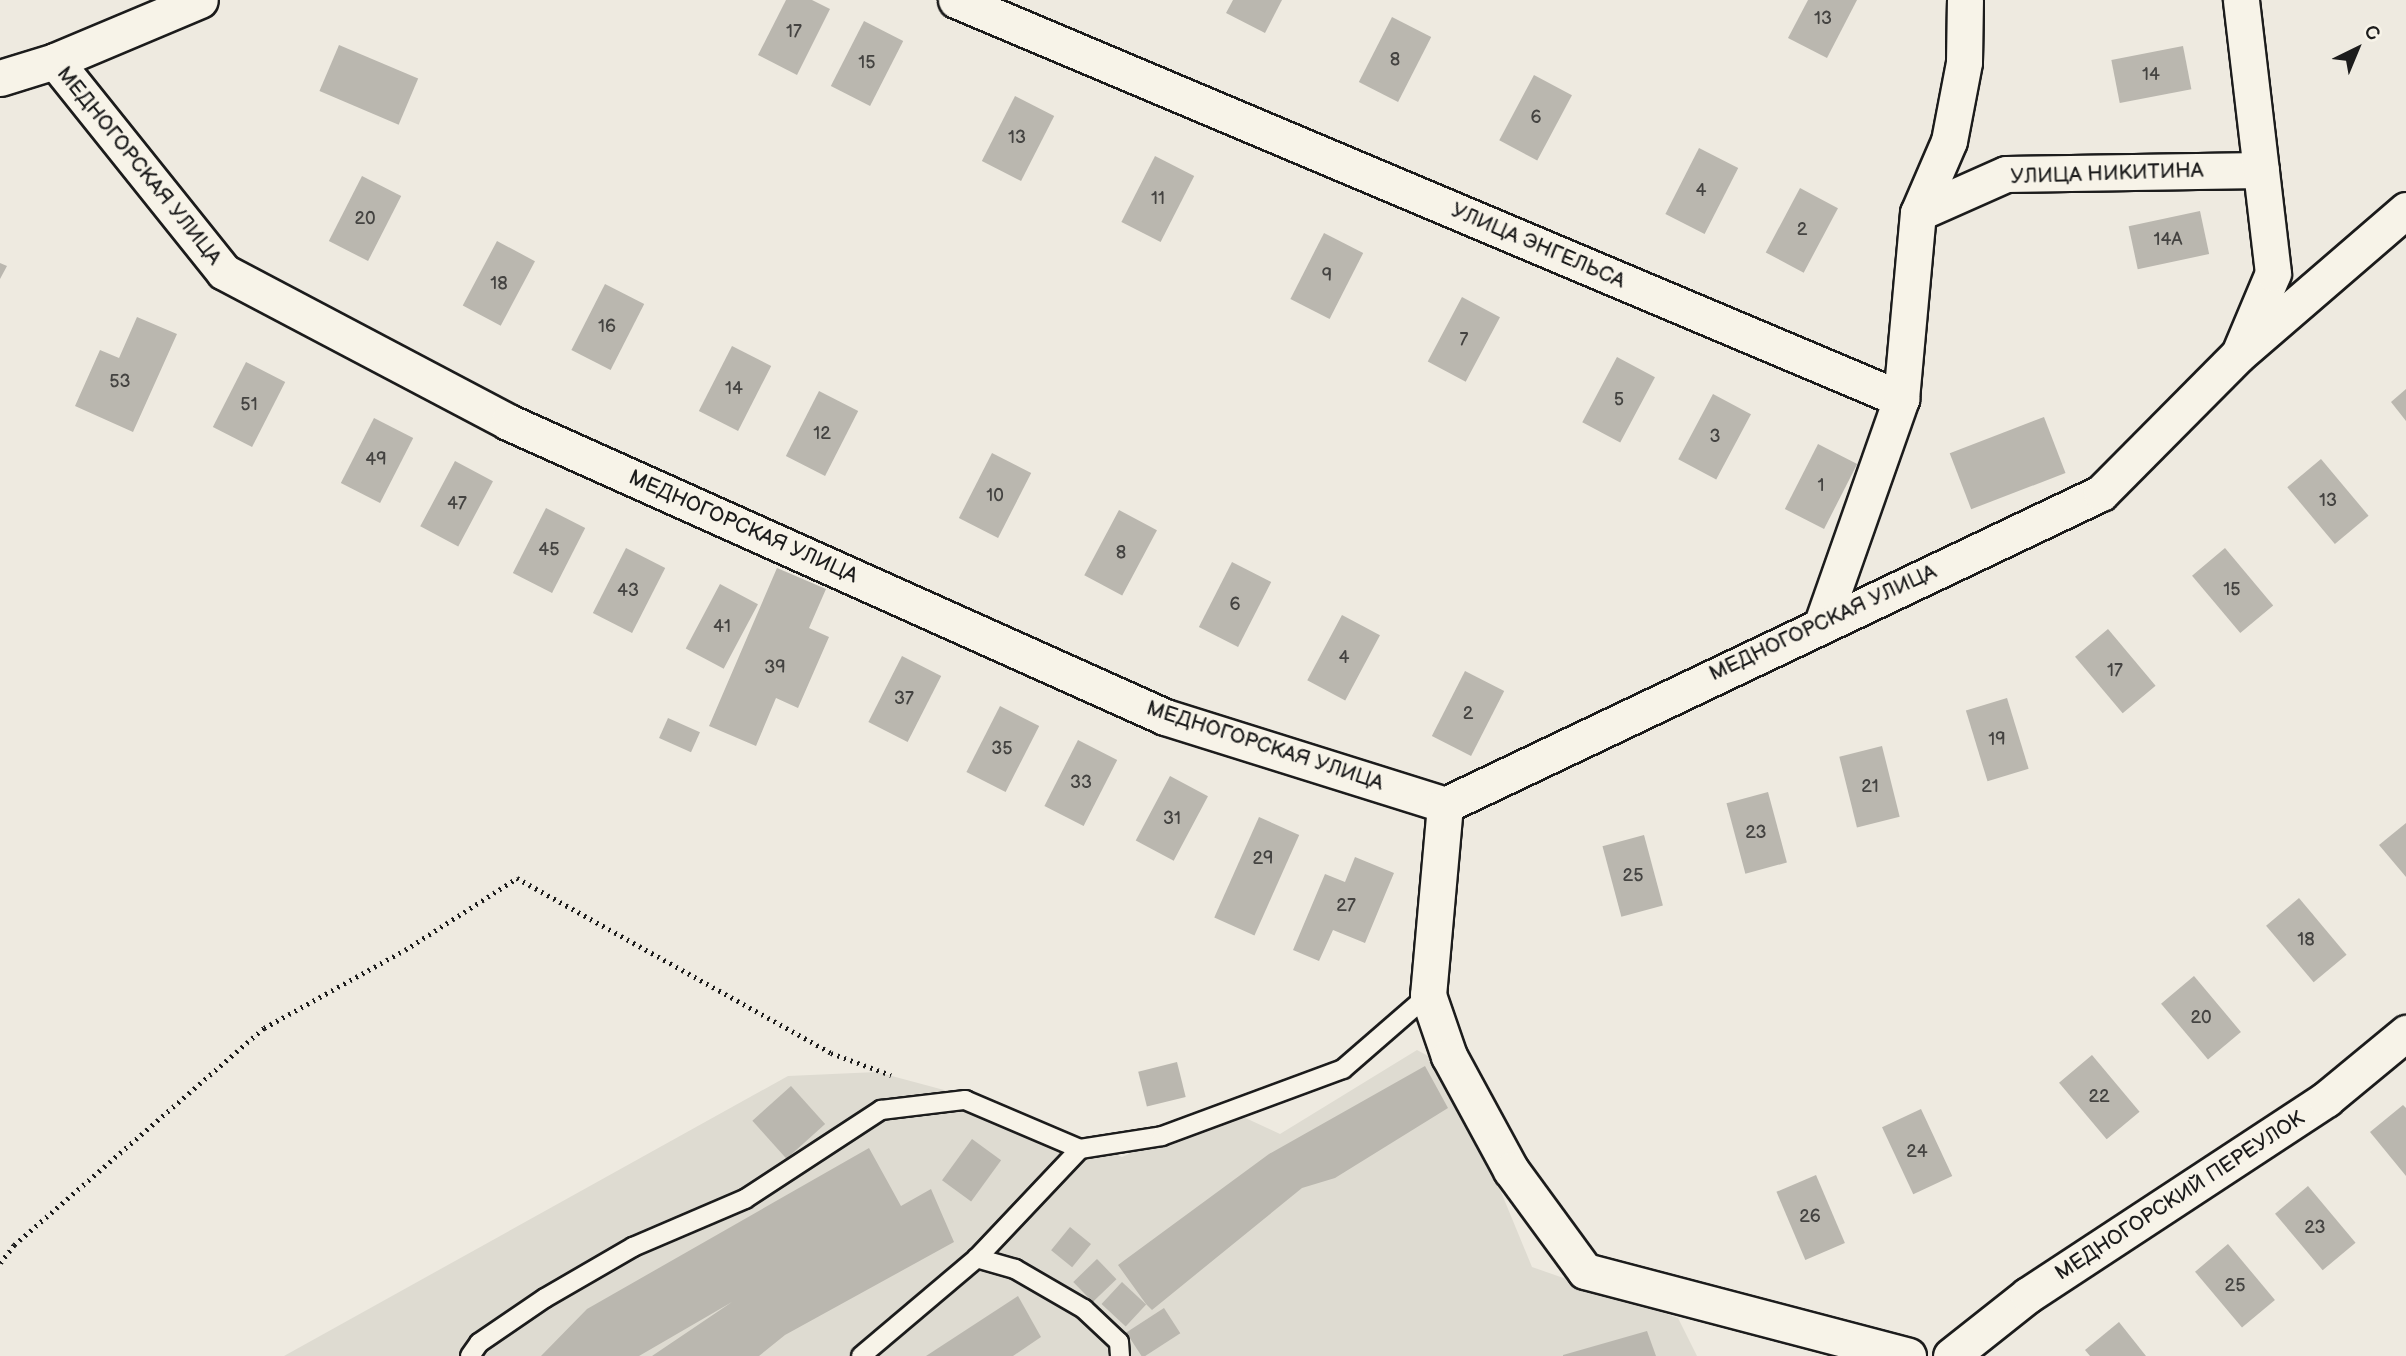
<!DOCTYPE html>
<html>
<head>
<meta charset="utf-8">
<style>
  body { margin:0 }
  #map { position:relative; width:2406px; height:1356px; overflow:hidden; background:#eeeae0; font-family:"Balsamiq Sans",sans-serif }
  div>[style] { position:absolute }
  .built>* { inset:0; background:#dedbd1 }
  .building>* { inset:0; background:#bab7af; transform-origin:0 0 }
  .path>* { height:4.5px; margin-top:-2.25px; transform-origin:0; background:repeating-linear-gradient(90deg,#1c1c1c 0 2px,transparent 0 7px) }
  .roads { filter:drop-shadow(2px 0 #1c1c1c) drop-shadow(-2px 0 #1c1c1c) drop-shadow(0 2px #1c1c1c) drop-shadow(0 -2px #1c1c1c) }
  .service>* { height:18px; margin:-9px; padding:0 9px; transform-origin:9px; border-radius:9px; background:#f7f3e8 }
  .minor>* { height:35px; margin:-17.5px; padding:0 17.5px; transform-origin:17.5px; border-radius:17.5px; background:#f7f3e8 }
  span { translate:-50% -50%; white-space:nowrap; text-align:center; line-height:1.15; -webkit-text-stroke:5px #f7f3e8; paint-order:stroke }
  .number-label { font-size:18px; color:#444341 }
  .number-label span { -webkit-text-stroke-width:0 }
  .street-label { font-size:21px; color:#1c1c1c }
  .north { position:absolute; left:2322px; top:14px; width:70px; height:70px; -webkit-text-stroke:5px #f7f3e8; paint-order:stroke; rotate:43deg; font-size:19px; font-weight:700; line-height:28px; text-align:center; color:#1c1c1c }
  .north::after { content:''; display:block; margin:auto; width:24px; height:32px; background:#1c1c1c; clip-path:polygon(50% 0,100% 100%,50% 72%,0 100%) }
</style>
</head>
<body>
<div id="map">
  <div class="built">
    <i style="clip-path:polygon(1417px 1050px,1450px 1068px,1532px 1267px,1678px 1318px,1697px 1356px,284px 1356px,788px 1076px,877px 1072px,1011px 1108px,1122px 1157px,1226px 1109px,1280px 1134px)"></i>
  </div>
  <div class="building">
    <i style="clip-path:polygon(786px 0,812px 0,830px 9px,797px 75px,758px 55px)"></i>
    <i style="clip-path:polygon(1233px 0,1282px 0,1265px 33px,1226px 13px)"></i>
    <i style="clip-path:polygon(1808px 0,1857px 0,1827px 58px,1788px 38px)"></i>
    <i style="left:1392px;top:17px;width:44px;height:73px;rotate:27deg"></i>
    <i style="left:864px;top:21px;width:44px;height:73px;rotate:27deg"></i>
    <i style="left:339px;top:45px;width:86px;height:50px;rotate:23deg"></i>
    <i style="left:2183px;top:46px;width:44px;height:73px;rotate:79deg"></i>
    <i style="left:1534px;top:75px;width:43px;height:74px;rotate:28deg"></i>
    <i style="left:1015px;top:96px;width:44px;height:73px;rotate:27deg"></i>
    <i style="left:1699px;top:148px;width:44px;height:74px;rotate:27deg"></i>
    <i style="left:1155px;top:156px;width:44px;height:74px;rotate:27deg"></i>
    <i style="left:362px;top:176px;width:44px;height:73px;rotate:27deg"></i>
    <i style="left:1800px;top:188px;width:43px;height:73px;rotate:28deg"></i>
    <i style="left:2200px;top:211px;width:44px;height:73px;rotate:78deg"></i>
    <i style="left:1324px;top:233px;width:44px;height:74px;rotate:27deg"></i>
    <i style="left:497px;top:241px;width:43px;height:73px;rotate:28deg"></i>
    <i style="clip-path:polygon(0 263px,7px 266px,0 279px)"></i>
    <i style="left:605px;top:284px;width:44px;height:74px;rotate:27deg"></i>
    <i style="left:1462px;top:297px;width:43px;height:73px;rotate:28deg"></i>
    <i style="clip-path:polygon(137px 317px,177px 334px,133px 432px,75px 406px,100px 350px,119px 358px)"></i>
    <i style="left:732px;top:346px;width:44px;height:73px;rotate:27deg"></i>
    <i style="left:1617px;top:357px;width:43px;height:74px;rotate:28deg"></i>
    <i style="left:246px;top:362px;width:44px;height:73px;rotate:27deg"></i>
    <i style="clip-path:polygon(2406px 389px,2406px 421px,2391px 402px)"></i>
    <i style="left:819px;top:391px;width:44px;height:73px;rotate:27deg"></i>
    <i style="left:1713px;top:394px;width:43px;height:74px;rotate:28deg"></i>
    <i style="left:2044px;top:417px;width:60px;height:101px;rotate:69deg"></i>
    <i style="left:374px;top:418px;width:44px;height:73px;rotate:27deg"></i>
    <i style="left:1818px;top:444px;width:44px;height:73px;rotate:27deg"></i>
    <i style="left:992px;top:453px;width:44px;height:73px;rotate:27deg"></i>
    <i style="left:2321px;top:459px;width:74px;height:44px;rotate:50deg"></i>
    <i style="left:455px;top:461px;width:43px;height:74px;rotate:28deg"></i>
    <i style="left:546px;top:508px;width:44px;height:73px;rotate:27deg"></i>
    <i style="left:1119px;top:510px;width:43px;height:74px;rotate:28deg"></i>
    <i style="left:626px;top:548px;width:44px;height:73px;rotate:27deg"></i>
    <i style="left:2225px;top:548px;width:75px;height:43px;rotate:50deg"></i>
    <i style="left:1232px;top:562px;width:44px;height:73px;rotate:27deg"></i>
    <i style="clip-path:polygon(777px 568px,826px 589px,809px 628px,829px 637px,798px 708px,776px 698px,756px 746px,709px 726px)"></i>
    <i style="left:720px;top:584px;width:43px;height:73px;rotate:28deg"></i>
    <i style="left:1342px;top:615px;width:43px;height:74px;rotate:28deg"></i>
    <i style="left:2108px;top:629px;width:74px;height:43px;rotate:50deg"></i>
    <i style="left:902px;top:656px;width:44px;height:74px;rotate:27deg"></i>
    <i style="left:1465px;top:671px;width:44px;height:73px;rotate:27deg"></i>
    <i style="left:2007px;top:698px;width:74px;height:43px;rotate:73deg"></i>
    <i style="left:1000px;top:706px;width:44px;height:74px;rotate:27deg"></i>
    <i style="left:668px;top:718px;width:35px;height:22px;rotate:24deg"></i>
    <i style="left:1078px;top:740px;width:44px;height:74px;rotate:27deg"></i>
    <i style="left:1882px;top:746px;width:73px;height:44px;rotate:76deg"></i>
    <i style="left:1170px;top:776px;width:43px;height:73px;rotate:28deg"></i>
    <i style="left:1768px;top:792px;width:73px;height:43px;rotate:75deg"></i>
    <i style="left:1259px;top:817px;width:44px;height:110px;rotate:24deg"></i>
    <i style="clip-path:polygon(2406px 823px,2406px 877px,2379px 845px)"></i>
    <i style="left:1644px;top:835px;width:73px;height:43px;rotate:75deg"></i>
    <i style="clip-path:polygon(1355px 857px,1394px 873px,1365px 943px,1333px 930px,1319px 961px,1293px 950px,1325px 874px,1345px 882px)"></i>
    <i style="left:2299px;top:898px;width:74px;height:43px;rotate:50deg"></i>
    <i style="left:2194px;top:976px;width:73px;height:43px;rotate:50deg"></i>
    <i style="left:2092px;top:1055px;width:74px;height:43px;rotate:50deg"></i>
    <i style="left:1177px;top:1062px;width:36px;height:40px;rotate:76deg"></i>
    <i style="clip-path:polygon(1425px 1066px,1448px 1108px,1335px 1178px,1302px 1188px,1152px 1310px,1146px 1304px,1118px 1265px,1269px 1154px)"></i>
    <i style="left:791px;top:1086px;width:51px;height:52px;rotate:48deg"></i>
    <i style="clip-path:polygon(2403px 1105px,2406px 1108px,2406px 1176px,2370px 1132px)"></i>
    <i style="left:1921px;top:1109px;width:74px;height:43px;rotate:65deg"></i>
    <i style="left:972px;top:1139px;width:36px;height:51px;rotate:36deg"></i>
    <i style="clip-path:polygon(869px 1148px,901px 1206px,931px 1189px,954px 1242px,785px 1335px,759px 1356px,652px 1356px,732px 1302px,639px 1356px,541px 1356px,587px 1309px)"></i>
    <i style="left:1816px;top:1175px;width:74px;height:43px;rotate:67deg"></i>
    <i style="left:2308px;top:1186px;width:74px;height:43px;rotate:50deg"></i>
    <i style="left:1070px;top:1227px;width:27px;height:30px;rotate:39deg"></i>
    <i style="left:2228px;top:1244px;width:73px;height:43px;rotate:50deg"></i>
    <i style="left:1097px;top:1259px;width:28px;height:33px;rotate:46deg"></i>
    <i style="left:1122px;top:1282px;width:33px;height:30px;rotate:43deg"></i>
    <i style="clip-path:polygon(1018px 1296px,1041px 1337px,1013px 1356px,926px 1356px)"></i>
    <i style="left:1164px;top:1308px;width:30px;height:45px;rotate:57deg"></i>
    <i style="clip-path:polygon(2119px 1322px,2146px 1356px,2090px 1356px,2085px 1350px)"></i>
    <i style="clip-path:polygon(1647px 1331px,1656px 1356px,1563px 1356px,1563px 1355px)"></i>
  </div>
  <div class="path">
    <i style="left:0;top:1263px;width:23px;rotate:-52deg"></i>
    <i style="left:14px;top:1245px;width:331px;rotate:-41deg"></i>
    <i style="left:264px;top:1028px;width:161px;rotate:-29deg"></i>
    <i style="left:405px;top:950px;width:133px;rotate:-32.7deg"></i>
    <i style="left:517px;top:878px;width:359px;rotate:29.1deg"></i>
    <i style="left:831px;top:1053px;width:64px;rotate:20.1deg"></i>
  </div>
  <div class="roads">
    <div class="service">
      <i style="left:470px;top:1356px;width:16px;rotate:-55deg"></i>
      <i style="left:479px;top:1343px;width:80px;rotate:-34.3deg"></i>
      <i style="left:545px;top:1298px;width:102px;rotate:-30.1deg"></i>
      <i style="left:633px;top:1247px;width:122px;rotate:-23.2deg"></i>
      <i style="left:745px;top:1199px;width:163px;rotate:-33.2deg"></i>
      <i style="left:881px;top:1110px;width:85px;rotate:-6.8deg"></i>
      <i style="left:965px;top:1100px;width:125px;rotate:23.1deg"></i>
      <i style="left:861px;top:1356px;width:152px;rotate:-40.2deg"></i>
      <i style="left:1120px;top:1356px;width:14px;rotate:-94deg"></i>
      <i style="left:1119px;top:1342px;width:48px;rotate:-136.7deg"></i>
      <i style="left:1084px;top:1309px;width:80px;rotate:-149.9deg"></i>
      <i style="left:1015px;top:1269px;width:40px;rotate:-164deg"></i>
      <i style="left:977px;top:1258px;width:150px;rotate:-46.6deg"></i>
      <i style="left:1080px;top:1149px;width:83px;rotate:-9deg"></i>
      <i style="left:1162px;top:1136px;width:193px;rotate:-20.3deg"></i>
      <i style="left:1343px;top:1069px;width:113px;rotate:-41deg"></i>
    </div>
    <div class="minor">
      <i style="left:956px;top:0;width:1026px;rotate:22.89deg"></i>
      <i style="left:1901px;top:399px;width:238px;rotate:109.4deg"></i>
      <i style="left:55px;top:61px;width:270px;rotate:51.3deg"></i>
      <i style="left:224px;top:272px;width:321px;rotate:27.8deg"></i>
      <i style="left:508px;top:422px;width:720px;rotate:24.18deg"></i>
      <i style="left:1165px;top:717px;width:294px;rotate:17.4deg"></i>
      <i style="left:1445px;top:805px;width:726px;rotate:-25.44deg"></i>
      <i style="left:2101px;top:493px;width:194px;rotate:-45.2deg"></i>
      <i style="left:2238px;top:355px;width:222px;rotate:-40.8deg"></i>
      <i style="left:0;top:78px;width:58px;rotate:-17.2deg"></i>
      <i style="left:55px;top:61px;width:157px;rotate:-22.8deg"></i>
      <i style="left:1918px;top:213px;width:96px;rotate:-23.9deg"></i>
      <i style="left:2006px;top:174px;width:255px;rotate:-0.9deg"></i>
      <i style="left:2241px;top:349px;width:82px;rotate:-67.2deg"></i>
      <i style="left:2273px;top:273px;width:275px;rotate:-96.7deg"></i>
      <i style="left:1901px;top:399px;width:187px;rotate:-84.8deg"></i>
      <i style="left:1918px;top:213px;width:78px;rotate:-66.7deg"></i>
      <i style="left:1949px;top:141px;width:80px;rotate:-79.2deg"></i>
      <i style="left:1964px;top:62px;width:62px;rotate:-89.1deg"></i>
      <i style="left:1445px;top:805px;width:191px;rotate:95.1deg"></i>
      <i style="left:1428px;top:995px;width:65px;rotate:71deg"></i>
      <i style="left:1449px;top:1056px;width:130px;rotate:61.5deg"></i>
      <i style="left:1511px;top:1170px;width:125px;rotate:53.8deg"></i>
      <i style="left:1585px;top:1271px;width:334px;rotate:14.7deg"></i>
      <i style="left:1951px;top:1356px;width:98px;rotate:-38.4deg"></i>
      <i style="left:2028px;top:1295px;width:357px;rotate:-33.3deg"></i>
      <i style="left:2326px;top:1099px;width:104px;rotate:-39.5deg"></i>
    </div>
  </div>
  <div class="number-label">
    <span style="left:1823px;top:19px">13</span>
    <span style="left:794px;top:32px">17</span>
    <span style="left:1395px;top:60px">8</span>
    <span style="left:867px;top:63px">15</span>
    <span style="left:2151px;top:75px">14</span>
    <span style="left:1536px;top:118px">6</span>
    <span style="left:1017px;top:138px">13</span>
    <span style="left:1701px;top:191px">4</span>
    <span style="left:1158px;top:199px">11</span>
    <span style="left:365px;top:219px">20</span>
    <span style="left:1802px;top:230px">2</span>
    <span style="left:2168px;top:240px">14А</span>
    <span style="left:1327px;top:276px">9</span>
    <span style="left:499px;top:284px">18</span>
    <span style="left:607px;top:327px">16</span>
    <span style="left:1464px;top:340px">7</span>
    <span style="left:120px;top:382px">53</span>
    <span style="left:734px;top:389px">14</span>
    <span style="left:1619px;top:400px">5</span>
    <span style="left:249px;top:405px">51</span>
    <span style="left:822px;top:434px">12</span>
    <span style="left:1715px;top:437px">3</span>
    <span style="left:376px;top:460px">49</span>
    <span style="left:1821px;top:486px">1</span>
    <span style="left:995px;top:496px">10</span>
    <span style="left:2328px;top:501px">13</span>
    <span style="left:457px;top:504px">47</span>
    <span style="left:549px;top:550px">45</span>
    <span style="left:1121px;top:553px">8</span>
    <span style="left:2232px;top:590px">15</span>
    <span style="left:628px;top:591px">43</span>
    <span style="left:1235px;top:605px">6</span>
    <span style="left:722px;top:627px">41</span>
    <span style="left:1344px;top:658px">4</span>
    <span style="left:775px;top:668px">39</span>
    <span style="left:2115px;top:671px">17</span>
    <span style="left:904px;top:699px">37</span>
    <span style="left:1468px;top:714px">2</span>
    <span style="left:1997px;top:740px">19</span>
    <span style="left:1002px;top:749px">35</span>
    <span style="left:1081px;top:783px">33</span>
    <span style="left:1870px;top:787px">21</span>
    <span style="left:1172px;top:819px">31</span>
    <span style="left:1756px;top:833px">23</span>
    <span style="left:1263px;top:859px">29</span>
    <span style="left:1633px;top:876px">25</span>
    <span style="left:1346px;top:906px">27</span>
    <span style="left:2306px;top:940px">18</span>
    <span style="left:2201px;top:1018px">20</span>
    <span style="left:2099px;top:1097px">22</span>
    <span style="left:1917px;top:1152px">24</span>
    <span style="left:1810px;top:1217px">26</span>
    <span style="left:2315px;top:1228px">23</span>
    <span style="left:2235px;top:1286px">25</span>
  </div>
  <div class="street-label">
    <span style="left:139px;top:166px;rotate:51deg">МЕДНОГОРСКАЯ УЛИЦА</span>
    <span style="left:2107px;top:174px;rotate:-2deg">УЛИЦА НИКИТИНА</span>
    <span style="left:1538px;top:246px;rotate:23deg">УЛИЦА ЭНГЕЛЬСА</span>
    <span style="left:743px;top:527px;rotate:24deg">МЕДНОГОРСКАЯ УЛИЦА</span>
    <span style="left:1823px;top:623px;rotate:-25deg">МЕДНОГОРСКАЯ УЛИЦА</span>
    <span style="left:1265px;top:746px;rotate:18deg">МЕДНОГОРСКАЯ УЛИЦА</span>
    <span style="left:2180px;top:1196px;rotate:-33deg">МЕДНОГОРСКИЙ ПЕРЕУЛОК</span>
  </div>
  <div class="north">С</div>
</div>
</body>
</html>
